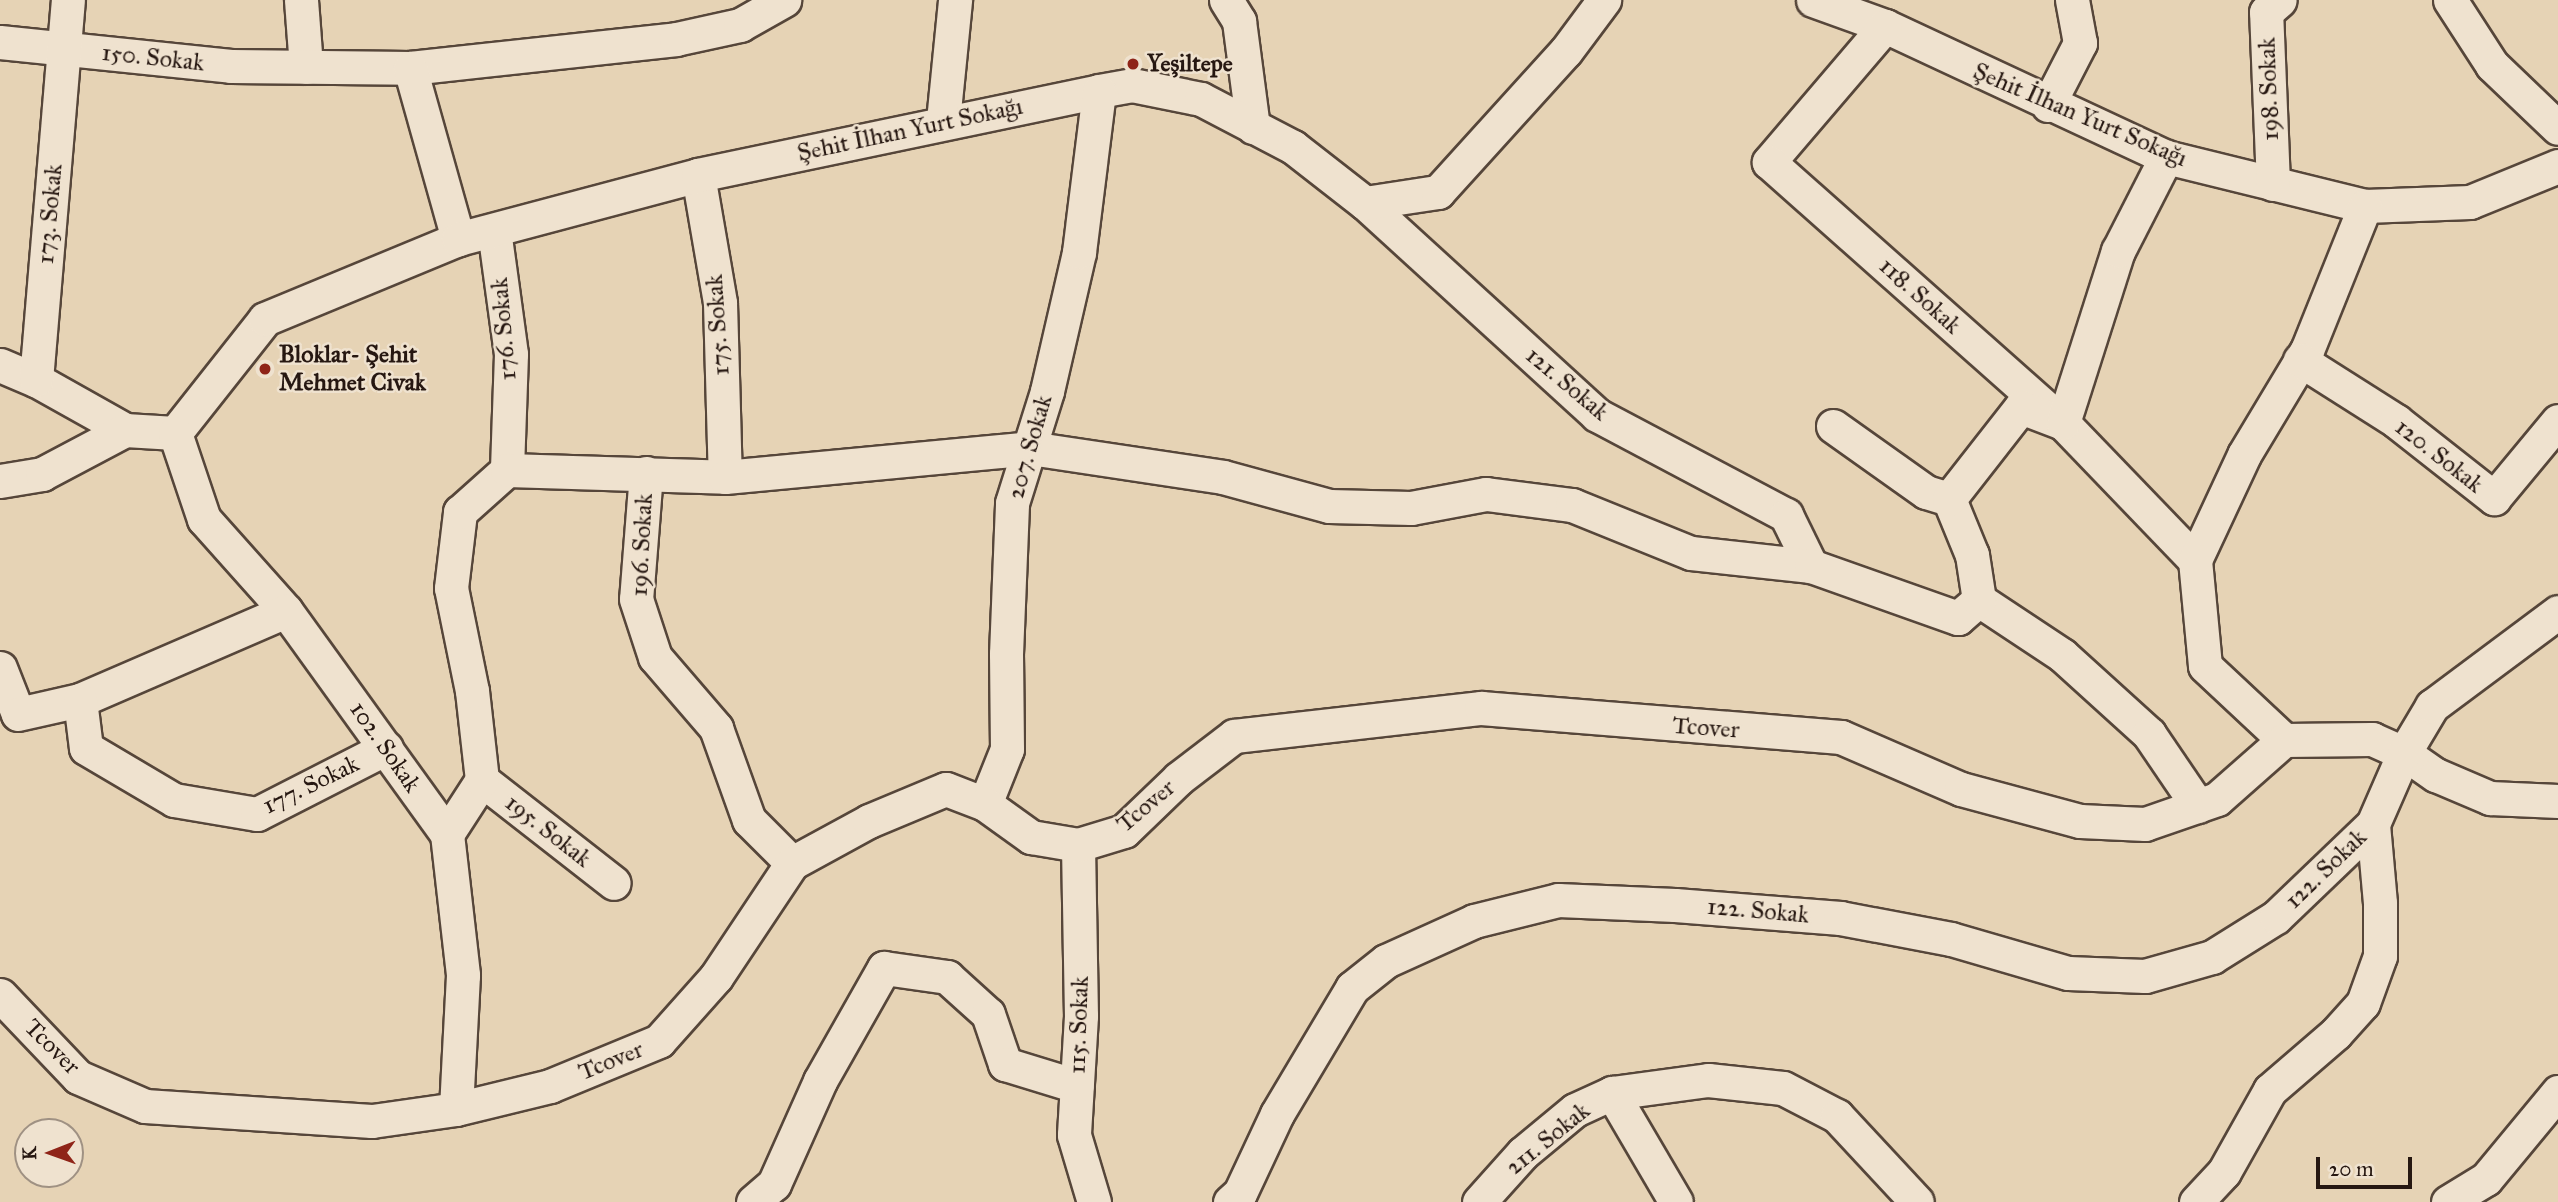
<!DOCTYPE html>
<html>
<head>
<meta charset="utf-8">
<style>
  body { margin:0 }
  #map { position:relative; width:2558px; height:1202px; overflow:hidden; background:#e6d3b5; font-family:"IM FELL Great Primer",serif }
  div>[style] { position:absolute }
  .roads { filter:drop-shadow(2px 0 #56463a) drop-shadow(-2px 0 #56463a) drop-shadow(0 2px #56463a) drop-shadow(0 -2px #56463a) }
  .street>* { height:33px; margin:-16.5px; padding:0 16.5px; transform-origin:16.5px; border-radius:16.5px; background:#efe2cf }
  .dots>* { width:19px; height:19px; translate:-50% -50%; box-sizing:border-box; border:4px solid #efe2cf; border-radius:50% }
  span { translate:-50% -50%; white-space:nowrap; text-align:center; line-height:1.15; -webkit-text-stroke:5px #efe2cf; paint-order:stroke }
  .street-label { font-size:24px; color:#261711 }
  .poi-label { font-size:24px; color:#261711; font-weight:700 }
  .left { translate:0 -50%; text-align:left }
  .north { position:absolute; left:14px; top:1118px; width:70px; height:70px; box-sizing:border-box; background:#efe2cf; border:2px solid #9f9183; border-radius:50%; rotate:269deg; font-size:19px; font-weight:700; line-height:28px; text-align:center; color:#261711 }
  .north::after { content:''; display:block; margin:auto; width:24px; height:32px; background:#8f2418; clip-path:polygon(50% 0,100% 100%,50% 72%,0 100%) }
  .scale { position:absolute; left:2316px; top:1157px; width:96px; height:32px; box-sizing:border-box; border:4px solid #261711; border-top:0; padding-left:9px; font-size:21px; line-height:24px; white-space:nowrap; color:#261711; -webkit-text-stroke:5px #efe2cf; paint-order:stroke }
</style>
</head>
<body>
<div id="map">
  <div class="roads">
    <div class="street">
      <i style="left:301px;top:0;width:67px;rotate:85.7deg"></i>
      <i style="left:1226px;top:0;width:25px;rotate:58deg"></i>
      <i style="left:1239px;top:21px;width:107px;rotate:82.5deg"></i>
      <i style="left:1813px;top:0;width:77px;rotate:19.9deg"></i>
      <i style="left:1885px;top:26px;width:310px;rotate:25deg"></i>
      <i style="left:2166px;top:157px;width:205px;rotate:13.8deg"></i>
      <i style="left:2365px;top:206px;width:105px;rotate:-2.2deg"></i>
      <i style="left:2470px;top:202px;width:95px;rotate:-22.2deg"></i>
      <i style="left:2450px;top:0;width:77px;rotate:57.1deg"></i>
      <i style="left:2492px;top:65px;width:91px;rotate:43.7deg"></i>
      <i style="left:1885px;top:26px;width:179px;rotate:130.5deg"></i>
      <i style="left:1769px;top:162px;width:393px;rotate:41.6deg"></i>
      <i style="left:2063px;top:423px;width:190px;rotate:46.1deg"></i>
      <i style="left:0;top:42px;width:232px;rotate:5.9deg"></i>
      <i style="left:231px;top:66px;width:179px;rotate:0.6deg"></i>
      <i style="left:410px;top:68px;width:268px;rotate:-6.2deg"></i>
      <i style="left:676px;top:39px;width:66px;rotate:-12.3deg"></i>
      <i style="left:740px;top:25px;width:51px;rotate:-29.6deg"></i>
      <i style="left:410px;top:68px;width:178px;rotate:74.3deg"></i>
      <i style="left:2048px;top:105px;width:70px;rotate:-62.7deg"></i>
      <i style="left:2080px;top:43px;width:44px;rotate:-100.5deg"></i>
      <i style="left:943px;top:121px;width:122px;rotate:-84.3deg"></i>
      <i style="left:698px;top:175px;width:130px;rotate:80.2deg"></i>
      <i style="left:720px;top:303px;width:174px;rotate:88.4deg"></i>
      <i style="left:2273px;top:184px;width:172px;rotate:-92.3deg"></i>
      <i style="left:2266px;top:12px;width:18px;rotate:-41deg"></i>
      <i style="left:1365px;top:203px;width:314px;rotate:42.4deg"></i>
      <i style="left:1597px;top:415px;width:214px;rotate:27.9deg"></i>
      <i style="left:1786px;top:515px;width:57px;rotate:63.9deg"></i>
      <i style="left:2365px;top:206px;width:155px;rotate:111.9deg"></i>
      <i style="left:2307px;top:350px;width:122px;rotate:121deg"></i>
      <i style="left:2244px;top:455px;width:116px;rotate:115deg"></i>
      <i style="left:2195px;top:560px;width:106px;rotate:84.6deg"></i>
      <i style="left:2205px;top:666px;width:108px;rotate:43.1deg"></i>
      <i style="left:2284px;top:740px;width:88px;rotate:-0.7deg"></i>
      <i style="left:2372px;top:739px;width:35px;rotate:24deg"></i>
      <i style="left:2404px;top:753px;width:39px;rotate:35deg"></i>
      <i style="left:2436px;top:775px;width:59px;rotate:23.1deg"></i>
      <i style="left:2490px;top:798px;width:68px;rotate:2.5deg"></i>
      <i style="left:494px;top:230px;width:125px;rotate:82.2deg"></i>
      <i style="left:511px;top:354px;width:116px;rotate:92deg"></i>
      <i style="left:2300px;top:360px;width:114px;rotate:32.4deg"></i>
      <i style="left:2396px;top:421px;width:125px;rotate:38.2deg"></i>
      <i style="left:2494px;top:498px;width:100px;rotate:-50.3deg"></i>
      <i style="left:0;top:365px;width:39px;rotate:23deg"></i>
      <i style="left:36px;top:380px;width:102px;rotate:29.3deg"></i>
      <i style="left:125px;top:430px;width:50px;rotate:3.4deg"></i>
      <i style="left:36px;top:380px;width:381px;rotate:-85.2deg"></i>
      <i style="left:1833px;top:426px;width:114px;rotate:35.4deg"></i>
      <i style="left:1926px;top:492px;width:24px;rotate:17deg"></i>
      <i style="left:175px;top:433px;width:145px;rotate:-51.7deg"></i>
      <i style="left:265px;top:319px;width:209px;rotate:-22.5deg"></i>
      <i style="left:458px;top:239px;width:248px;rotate:-14.9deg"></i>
      <i style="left:698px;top:175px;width:410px;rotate:-11.8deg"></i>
      <i style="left:1099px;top:91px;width:34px;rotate:-10deg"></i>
      <i style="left:1132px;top:85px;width:70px;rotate:11.5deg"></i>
      <i style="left:1201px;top:99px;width:104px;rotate:27.6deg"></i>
      <i style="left:1293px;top:147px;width:91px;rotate:37.9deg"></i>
      <i style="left:1365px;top:203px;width:74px;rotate:-8.6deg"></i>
      <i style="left:1438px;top:192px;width:190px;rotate:-47.8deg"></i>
      <i style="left:1566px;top:51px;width:64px;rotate:-53.3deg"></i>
      <i style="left:175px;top:433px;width:91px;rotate:71.4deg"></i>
      <i style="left:204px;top:519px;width:123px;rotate:48.3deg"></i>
      <i style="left:286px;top:611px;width:275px;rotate:54.2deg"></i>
      <i style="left:447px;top:834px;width:142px;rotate:83.5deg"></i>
      <i style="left:463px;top:975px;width:134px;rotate:93deg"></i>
      <i style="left:646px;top:473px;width:126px;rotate:94.5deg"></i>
      <i style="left:636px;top:599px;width:61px;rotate:71.9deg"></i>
      <i style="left:655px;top:657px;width:94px;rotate:49.3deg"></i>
      <i style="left:716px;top:728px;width:98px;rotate:70.3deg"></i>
      <i style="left:749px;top:820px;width:61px;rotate:45deg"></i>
      <i style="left:0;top:481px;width:43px;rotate:-9.5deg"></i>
      <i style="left:42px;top:474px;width:94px;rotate:-27.9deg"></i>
      <i style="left:1979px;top:600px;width:100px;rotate:33.5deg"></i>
      <i style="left:2062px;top:655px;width:118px;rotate:42.2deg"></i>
      <i style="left:2149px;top:734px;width:87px;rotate:55.8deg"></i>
      <i style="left:0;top:668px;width:49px;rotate:68.6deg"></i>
      <i style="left:18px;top:714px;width:64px;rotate:-12.7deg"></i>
      <i style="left:80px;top:700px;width:224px;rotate:-23.4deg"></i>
      <i style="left:80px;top:700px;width:48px;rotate:82.9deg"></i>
      <i style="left:86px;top:748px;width:102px;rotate:30.6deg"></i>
      <i style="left:174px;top:800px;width:84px;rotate:9.6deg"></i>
      <i style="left:257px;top:814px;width:145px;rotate:-27.1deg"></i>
      <i style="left:482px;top:780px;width:167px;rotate:38deg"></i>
      <i style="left:985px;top:804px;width:59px;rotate:-68.2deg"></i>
      <i style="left:1007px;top:749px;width:95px;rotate:-90.6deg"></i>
      <i style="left:1006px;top:654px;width:151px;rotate:-87.7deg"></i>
      <i style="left:1012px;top:503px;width:117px;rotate:-72.6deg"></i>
      <i style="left:1047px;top:391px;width:143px;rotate:-77deg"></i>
      <i style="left:1079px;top:252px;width:162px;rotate:-82.9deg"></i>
      <i style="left:447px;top:834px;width:64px;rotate:-57.1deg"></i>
      <i style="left:482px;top:780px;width:90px;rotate:-96.4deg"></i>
      <i style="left:472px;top:691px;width:105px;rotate:-101.5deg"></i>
      <i style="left:451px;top:588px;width:77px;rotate:-83.2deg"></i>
      <i style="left:460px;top:512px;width:63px;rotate:-41.8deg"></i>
      <i style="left:507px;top:470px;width:218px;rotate:1.8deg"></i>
      <i style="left:725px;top:477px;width:306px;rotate:-5.4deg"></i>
      <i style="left:1030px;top:448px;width:195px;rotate:8.5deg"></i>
      <i style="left:1223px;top:477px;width:110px;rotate:15.3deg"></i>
      <i style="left:1329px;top:506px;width:82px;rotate:1.4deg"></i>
      <i style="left:1411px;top:508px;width:76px;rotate:-10.6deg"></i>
      <i style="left:1486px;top:494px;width:87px;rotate:7.3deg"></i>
      <i style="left:1572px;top:505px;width:128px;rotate:22deg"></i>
      <i style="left:1691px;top:553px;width:121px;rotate:6.2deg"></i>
      <i style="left:1811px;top:566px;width:156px;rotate:19.5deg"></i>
      <i style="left:1958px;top:618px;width:28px;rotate:-41deg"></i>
      <i style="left:1979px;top:600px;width:46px;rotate:-98.8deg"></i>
      <i style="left:1972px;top:555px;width:61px;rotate:-112.3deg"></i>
      <i style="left:1949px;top:499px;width:117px;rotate:-52deg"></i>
      <i style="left:2021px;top:407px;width:45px;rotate:20.9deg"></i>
      <i style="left:2063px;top:423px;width:181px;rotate:-72.3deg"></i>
      <i style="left:2118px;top:251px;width:106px;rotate:-62.9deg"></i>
      <i style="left:1078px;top:845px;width:171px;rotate:89deg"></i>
      <i style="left:1081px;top:1016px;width:119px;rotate:93.4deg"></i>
      <i style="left:1074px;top:1135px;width:70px;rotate:73.4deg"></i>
      <i style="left:0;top:995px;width:113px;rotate:46.4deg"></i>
      <i style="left:78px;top:1077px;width:73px;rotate:23.4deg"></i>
      <i style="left:145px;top:1106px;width:227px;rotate:3.8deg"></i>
      <i style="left:372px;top:1121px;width:85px;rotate:-8.1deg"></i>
      <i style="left:456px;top:1109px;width:97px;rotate:-13.7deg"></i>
      <i style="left:550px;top:1086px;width:118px;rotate:-22.4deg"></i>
      <i style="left:659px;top:1041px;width:86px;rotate:-48.3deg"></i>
      <i style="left:716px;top:977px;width:137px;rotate:-56.3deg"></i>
      <i style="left:792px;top:863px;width:88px;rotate:-28.6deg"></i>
      <i style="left:869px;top:821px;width:83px;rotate:-22.6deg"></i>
      <i style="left:946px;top:789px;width:42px;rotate:21deg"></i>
      <i style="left:985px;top:804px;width:57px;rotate:35.7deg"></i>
      <i style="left:1031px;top:837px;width:48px;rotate:9.7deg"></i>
      <i style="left:1078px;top:845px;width:48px;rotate:-16.9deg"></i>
      <i style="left:1124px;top:831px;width:76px;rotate:-43.9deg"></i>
      <i style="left:1179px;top:778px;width:69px;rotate:-37.4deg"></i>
      <i style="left:1234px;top:736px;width:249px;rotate:-6.5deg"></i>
      <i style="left:1481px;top:708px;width:361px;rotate:4.6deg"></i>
      <i style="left:1841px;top:737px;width:131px;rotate:23.4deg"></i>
      <i style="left:1961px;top:789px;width:123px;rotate:15.1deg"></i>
      <i style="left:2080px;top:821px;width:65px;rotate:2.6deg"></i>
      <i style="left:2145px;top:824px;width:76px;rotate:-19.1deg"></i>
      <i style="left:2217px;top:799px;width:89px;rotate:-41.4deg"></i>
      <i style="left:1612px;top:1093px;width:126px;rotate:59.6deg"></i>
      <i style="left:753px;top:1202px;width:28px;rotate:-41deg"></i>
      <i style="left:774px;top:1184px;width:113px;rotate:-65.9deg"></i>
      <i style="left:820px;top:1081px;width:130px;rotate:-60.5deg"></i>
      <i style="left:884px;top:968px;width:64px;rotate:8.1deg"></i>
      <i style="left:947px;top:977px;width:55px;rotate:42.1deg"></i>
      <i style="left:988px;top:1014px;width:53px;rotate:71.2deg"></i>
      <i style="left:1005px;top:1064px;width:75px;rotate:17deg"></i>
      <i style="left:1230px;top:1202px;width:13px;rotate:-42deg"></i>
      <i style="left:1240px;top:1193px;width:87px;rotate:-64.9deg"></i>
      <i style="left:1277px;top:1114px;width:147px;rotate:-59.2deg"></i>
      <i style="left:1352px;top:988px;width:43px;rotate:-38.5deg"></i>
      <i style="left:1386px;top:961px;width:97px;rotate:-24.4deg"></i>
      <i style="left:1474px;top:921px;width:87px;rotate:-14deg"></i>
      <i style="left:1558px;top:900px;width:117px;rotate:2.4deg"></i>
      <i style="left:1675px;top:905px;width:166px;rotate:4.5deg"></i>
      <i style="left:1840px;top:918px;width:113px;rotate:10.7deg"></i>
      <i style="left:1951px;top:939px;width:122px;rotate:16.2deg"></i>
      <i style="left:2068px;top:973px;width:77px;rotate:2.2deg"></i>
      <i style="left:2145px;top:976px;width:70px;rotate:-15.8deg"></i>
      <i style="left:2212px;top:957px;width:75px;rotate:-32deg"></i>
      <i style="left:2276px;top:917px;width:134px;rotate:-43.8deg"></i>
      <i style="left:1479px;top:1202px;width:66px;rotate:-48.1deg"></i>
      <i style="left:1523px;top:1153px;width:67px;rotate:-39.6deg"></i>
      <i style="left:1575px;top:1110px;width:41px;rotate:-24.7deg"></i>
      <i style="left:1612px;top:1093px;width:97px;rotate:-7.7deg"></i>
      <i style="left:1708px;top:1080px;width:75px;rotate:6.1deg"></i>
      <i style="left:1783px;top:1088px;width:61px;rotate:27.4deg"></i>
      <i style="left:1837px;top:1116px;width:117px;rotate:47.1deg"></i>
      <i style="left:2196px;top:1202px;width:41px;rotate:-47deg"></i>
      <i style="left:2224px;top:1172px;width:94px;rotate:-60.7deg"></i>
      <i style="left:2270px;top:1090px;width:87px;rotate:-40.8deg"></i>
      <i style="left:2336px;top:1033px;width:40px;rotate:-48deg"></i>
      <i style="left:2363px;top:1003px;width:50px;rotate:-70.1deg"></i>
      <i style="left:2380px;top:956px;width:53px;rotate:-90deg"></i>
      <i style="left:2380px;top:903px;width:79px;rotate:-95.1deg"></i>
      <i style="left:2373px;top:824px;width:77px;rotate:-66.4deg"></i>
      <i style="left:2404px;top:753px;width:55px;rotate:-59.2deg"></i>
      <i style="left:2432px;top:706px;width:157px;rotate:-36.7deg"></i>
      <i style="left:2448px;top:1202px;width:44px;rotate:-31.2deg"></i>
      <i style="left:2486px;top:1179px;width:113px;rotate:-50.4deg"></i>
    </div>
  </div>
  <div class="dots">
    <i style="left:1133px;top:64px;background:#8f2418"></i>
    <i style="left:265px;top:369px;background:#8f2418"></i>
  </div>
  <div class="street-label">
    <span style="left:153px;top:58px;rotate:6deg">150. Sokak</span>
    <span style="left:2269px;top:89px;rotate:-92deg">198. Sokak</span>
    <span style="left:2080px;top:115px;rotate:23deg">Şehit İlhan Yurt Sokağı</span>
    <span style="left:910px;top:130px;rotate:-12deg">Şehit İlhan Yurt Sokağı</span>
    <span style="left:50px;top:214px;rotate:-85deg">173. Sokak</span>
    <span style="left:1920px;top:296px;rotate:42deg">118. Sokak</span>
    <span style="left:718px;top:325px;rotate:-94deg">175. Sokak</span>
    <span style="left:504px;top:329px;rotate:-95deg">176. Sokak</span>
    <span style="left:1567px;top:384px;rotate:40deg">121. Sokak</span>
    <span style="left:1030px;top:447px;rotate:-74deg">207. Sokak</span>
    <span style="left:2439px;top:456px;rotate:38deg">120. Sokak</span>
    <span style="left:642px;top:545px;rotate:-87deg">196. Sokak</span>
    <span style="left:1706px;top:728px;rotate:4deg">Tcover</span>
    <span style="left:385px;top:747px;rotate:55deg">102. Sokak</span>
    <span style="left:311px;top:785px;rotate:-26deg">177. Sokak</span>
    <span style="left:1146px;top:806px;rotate:-40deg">Tcover</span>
    <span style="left:548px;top:831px;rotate:38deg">195. Sokak</span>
    <span style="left:2326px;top:869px;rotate:-44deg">122. Sokak</span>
    <span style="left:1758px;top:911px;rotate:5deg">122. Sokak</span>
    <span style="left:1079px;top:1025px;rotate:-88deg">115. Sokak</span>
    <span style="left:52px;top:1047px;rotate:45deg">Tcover</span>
    <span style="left:611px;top:1061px;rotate:-22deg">Tcover</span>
    <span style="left:1548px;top:1139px;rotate:-39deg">211. Sokak</span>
  </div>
  <div class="poi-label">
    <span class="left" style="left:1147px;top:64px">Yeşiltepe</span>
    <span class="left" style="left:279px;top:369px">Bloklar- Şehit<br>Mehmet Civak</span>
  </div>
  <div class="north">K</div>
  <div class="scale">20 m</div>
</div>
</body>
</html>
